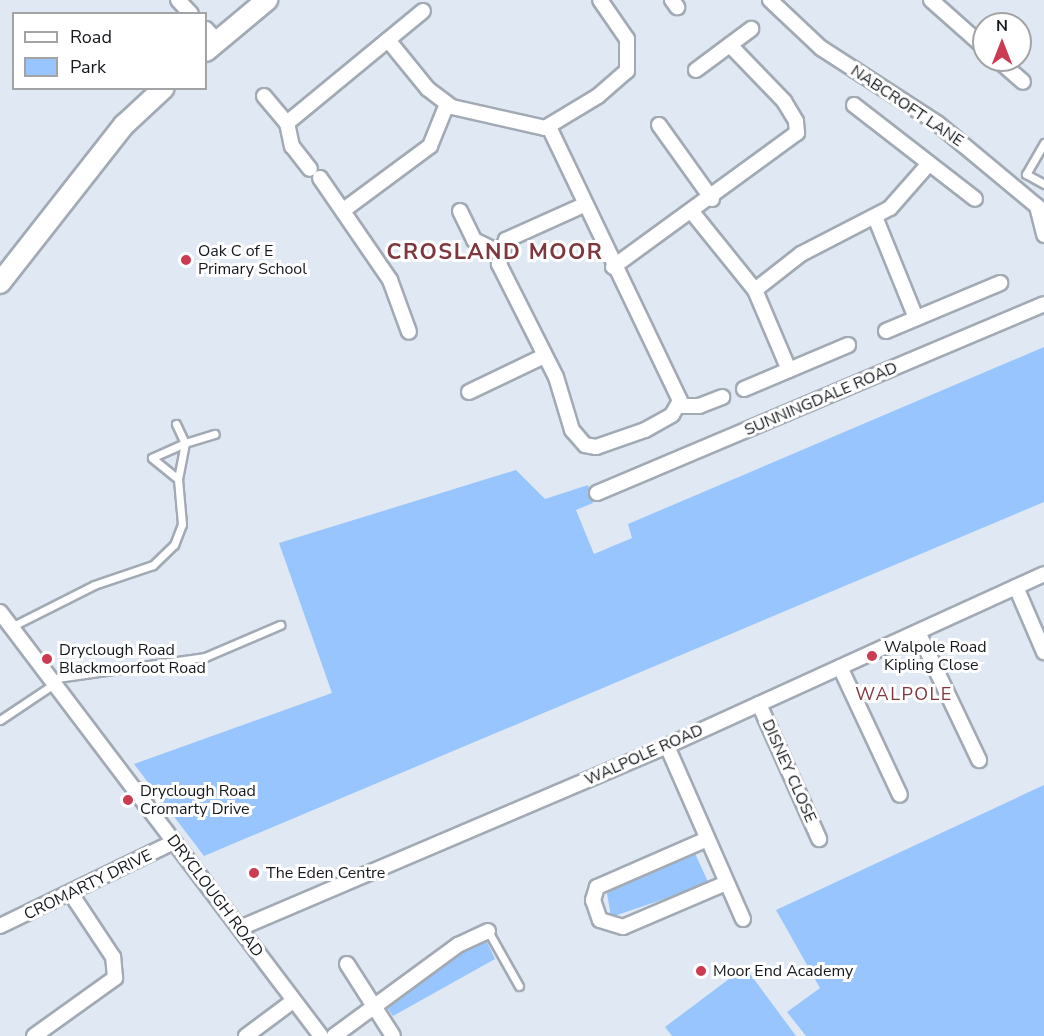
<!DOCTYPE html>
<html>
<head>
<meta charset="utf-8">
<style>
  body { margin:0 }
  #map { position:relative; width:1044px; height:1036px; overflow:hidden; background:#e0e8f3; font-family:"Nunito Sans",sans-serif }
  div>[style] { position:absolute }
  .green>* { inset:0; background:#98c5fd }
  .roads { filter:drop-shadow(2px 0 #a2aab4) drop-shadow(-2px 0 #a2aab4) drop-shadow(0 2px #a2aab4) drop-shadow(0 -2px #a2aab4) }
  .lane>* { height:7px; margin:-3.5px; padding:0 3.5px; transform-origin:3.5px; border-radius:3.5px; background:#fff }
  .street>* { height:14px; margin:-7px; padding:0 7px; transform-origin:7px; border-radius:7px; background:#fff }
  .secondary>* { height:20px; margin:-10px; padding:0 10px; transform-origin:10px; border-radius:10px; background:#fff }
  .dots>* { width:16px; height:16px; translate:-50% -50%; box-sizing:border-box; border:3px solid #fff; border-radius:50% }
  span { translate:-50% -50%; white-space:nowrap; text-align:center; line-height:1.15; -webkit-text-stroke:6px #fff; paint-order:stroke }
  .street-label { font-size:16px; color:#15181c }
  .poi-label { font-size:16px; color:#15181c }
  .left { translate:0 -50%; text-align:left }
  .neighbourhood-label { font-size:18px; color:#7f373e; letter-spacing:1.5px }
  .district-label { font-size:22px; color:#7f373e; font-weight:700; letter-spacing:1.5px }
  .legend { position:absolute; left:12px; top:12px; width:195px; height:78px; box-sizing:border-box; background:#fff; border:2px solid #a1a3a4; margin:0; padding:8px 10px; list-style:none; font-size:18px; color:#15181c }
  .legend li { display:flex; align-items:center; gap:12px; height:30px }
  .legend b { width:30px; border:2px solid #a1a3a4 }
  .north { position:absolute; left:972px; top:12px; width:60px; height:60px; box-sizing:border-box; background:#fff; border:2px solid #a1a3a4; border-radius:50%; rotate:0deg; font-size:16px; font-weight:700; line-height:24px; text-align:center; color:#15181c }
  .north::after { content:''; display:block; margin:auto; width:21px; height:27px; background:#cb3b52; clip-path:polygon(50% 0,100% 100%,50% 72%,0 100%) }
</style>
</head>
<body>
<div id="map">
  <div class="green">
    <i style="clip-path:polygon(1044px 347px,1044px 502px,204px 856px,134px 764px,332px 693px,279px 543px,516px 470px,545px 499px,588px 485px,593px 503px,576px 510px,594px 554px,632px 538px,628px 524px)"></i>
    <i style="clip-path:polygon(1044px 785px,1044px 1036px,806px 1036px,787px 1012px,820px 988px,776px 910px)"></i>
    <i style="clip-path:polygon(693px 849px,709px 884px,611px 917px,607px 893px)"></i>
    <i style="clip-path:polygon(487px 942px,495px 959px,393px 1016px,385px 1005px,463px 949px)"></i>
    <i style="clip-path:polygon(745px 967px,796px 1036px,672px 1036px,665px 1027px)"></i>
  </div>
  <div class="roads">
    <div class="lane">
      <i style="left:1044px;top:143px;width:36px;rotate:120deg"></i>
      <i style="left:1026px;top:174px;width:21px;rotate:29deg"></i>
      <i style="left:176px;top:424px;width:21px;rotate:65deg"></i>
      <i style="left:185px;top:443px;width:31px;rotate:-17deg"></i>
      <i style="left:11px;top:627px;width:93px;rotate:-26.8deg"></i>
      <i style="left:94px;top:585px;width:62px;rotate:-18.7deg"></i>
      <i style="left:153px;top:565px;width:29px;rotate:-44deg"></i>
      <i style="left:174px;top:545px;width:22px;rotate:-69deg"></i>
      <i style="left:182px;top:524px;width:45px;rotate:-95.1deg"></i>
      <i style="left:178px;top:479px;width:37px;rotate:-79deg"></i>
      <i style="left:185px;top:443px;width:36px;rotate:156deg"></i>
      <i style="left:152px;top:458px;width:33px;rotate:39deg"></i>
      <i style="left:50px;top:679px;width:157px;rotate:-8.1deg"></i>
      <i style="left:205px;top:657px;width:82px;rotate:-23.1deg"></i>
      <i style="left:0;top:720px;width:65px;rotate:-33.7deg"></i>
      <i style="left:488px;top:931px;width:63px;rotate:60.6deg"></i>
    </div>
    <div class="street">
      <i style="left:178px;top:0;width:19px;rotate:47deg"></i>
      <i style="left:672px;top:0;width:9px;rotate:54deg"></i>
      <i style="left:770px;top:0;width:70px;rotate:43.3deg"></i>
      <i style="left:821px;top:48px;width:138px;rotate:32.9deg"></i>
      <i style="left:937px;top:123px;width:139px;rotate:39.8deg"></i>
      <i style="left:931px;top:0;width:71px;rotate:41.6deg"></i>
      <i style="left:206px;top:29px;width:16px;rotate:47deg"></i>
      <i style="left:388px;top:40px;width:63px;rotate:50.8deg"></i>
      <i style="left:428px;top:89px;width:30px;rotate:37deg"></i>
      <i style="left:452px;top:107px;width:95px;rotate:12.7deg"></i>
      <i style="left:545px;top:128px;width:62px;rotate:-31.1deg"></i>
      <i style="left:598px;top:96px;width:38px;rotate:-41deg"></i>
      <i style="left:627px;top:71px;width:32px;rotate:-90deg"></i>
      <i style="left:627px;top:39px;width:47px;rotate:-124.7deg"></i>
      <i style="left:998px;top:60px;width:33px;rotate:41deg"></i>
      <i style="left:696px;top:70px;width:69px;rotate:-36.7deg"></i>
      <i style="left:264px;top:96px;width:35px;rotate:50deg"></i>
      <i style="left:287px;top:123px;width:24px;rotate:78deg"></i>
      <i style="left:292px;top:146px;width:29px;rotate:52deg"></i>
      <i style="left:854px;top:105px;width:153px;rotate:37.8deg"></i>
      <i style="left:287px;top:123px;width:176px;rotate:-39.5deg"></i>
      <i style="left:659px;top:125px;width:91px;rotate:54.4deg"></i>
      <i style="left:549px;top:127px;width:304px;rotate:64.4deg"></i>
      <i style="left:680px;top:401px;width:16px;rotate:120deg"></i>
      <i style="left:672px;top:415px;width:31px;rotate:151deg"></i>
      <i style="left:645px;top:430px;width:52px;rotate:160.9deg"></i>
      <i style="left:596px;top:447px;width:11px;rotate:-170deg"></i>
      <i style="left:585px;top:445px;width:20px;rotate:-131deg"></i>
      <i style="left:572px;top:430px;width:55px;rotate:-106.8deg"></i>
      <i style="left:556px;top:377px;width:127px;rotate:-116.8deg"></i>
      <i style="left:499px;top:264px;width:25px;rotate:-74deg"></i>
      <i style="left:506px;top:240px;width:85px;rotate:-24.2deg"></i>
      <i style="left:320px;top:178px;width:124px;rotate:55.5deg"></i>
      <i style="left:390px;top:280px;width:55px;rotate:69.9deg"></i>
      <i style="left:1037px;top:206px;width:30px;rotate:76deg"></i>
      <i style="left:345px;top:209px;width:106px;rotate:-36.5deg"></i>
      <i style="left:430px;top:146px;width:45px;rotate:-68deg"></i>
      <i style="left:460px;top:211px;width:32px;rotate:64deg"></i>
      <i style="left:474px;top:240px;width:28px;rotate:26deg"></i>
      <i style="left:692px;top:212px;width:100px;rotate:51.1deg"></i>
      <i style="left:755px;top:290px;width:58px;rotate:-38deg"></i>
      <i style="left:801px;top:254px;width:100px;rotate:-27.3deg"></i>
      <i style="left:890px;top:208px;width:56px;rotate:-48.6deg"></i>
      <i style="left:875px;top:217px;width:109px;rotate:67.9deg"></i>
      <i style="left:613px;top:267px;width:228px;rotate:-36.1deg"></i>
      <i style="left:797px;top:133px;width:12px;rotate:-95deg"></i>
      <i style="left:796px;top:121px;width:23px;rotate:-121deg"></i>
      <i style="left:784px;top:101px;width:78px;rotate:-134deg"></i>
      <i style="left:755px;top:290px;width:87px;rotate:67deg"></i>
      <i style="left:886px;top:331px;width:124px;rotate:-22.8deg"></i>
      <i style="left:744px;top:389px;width:113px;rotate:-22.9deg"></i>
      <i style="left:469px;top:392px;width:83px;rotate:-25.6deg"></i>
      <i style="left:680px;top:406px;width:19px"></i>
      <i style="left:699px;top:406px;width:25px;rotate:-21deg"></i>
      <i style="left:597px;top:493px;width:485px;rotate:-22.9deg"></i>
      <i style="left:1016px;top:587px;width:71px;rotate:66.7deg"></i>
      <i style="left:0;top:612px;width:532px;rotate:52.87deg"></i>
      <i style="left:918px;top:632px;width:142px;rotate:64.5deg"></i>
      <i style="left:840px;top:667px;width:141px;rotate:64.9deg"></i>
      <i style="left:759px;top:704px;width:148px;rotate:66deg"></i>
      <i style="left:667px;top:746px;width:189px;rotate:66.3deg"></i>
      <i style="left:705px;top:840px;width:118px;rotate:156.5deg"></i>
      <i style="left:597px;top:887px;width:14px;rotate:107deg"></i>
      <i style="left:593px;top:900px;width:21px;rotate:71deg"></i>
      <i style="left:600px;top:920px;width:24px;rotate:17deg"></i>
      <i style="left:623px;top:927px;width:110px;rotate:-23.1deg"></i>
      <i style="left:0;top:926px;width:193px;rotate:-25.8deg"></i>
      <i style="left:240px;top:928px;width:464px;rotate:-23.1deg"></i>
      <i style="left:667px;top:746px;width:414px;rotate:-24.5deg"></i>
      <i style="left:347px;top:964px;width:85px;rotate:57.4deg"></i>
      <i style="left:34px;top:1036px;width:100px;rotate:-35.6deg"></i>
      <i style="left:115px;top:978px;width:21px;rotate:-95deg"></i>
      <i style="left:113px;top:957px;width:74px;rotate:-123.5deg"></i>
      <i style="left:246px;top:1036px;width:59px;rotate:-36.7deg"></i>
      <i style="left:334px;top:1036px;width:154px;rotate:-36.3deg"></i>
      <i style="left:458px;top:945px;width:33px;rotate:-25deg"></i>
    </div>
    <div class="secondary">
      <i style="left:206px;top:51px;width:80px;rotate:-39.9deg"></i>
      <i style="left:0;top:283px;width:201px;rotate:-51.9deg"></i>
      <i style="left:124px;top:125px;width:54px;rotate:-42.8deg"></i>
    </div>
  </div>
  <div class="dots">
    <i style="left:186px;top:260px;background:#cb3b52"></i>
    <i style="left:872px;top:656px;background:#cb3b52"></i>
    <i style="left:47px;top:659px;background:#cb3b52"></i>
    <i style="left:128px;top:800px;background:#cb3b52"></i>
    <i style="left:254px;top:873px;background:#cb3b52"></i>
    <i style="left:701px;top:971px;background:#cb3b52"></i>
  </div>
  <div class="street-label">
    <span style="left:907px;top:106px;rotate:34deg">NABCROFT LANE</span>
    <span style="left:821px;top:399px;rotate:-23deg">SUNNINGDALE ROAD</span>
    <span style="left:644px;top:755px;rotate:-24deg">WALPOLE ROAD</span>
    <span style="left:789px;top:771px;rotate:66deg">DISNEY CLOSE</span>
    <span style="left:88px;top:885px;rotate:-26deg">CROMARTY DRIVE</span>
    <span style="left:215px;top:896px;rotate:53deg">DRYCLOUGH ROAD</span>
  </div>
  <div class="poi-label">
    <span class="left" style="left:198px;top:260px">Oak C of E<br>Primary School</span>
    <span class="left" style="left:884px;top:656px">Walpole Road<br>Kipling Close</span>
    <span class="left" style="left:59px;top:659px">Dryclough Road<br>Blackmoorfoot Road</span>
    <span class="left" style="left:140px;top:800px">Dryclough Road<br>Cromarty Drive</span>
    <span class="left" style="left:266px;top:873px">The Eden Centre</span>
    <span class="left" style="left:713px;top:971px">Moor End Academy</span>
  </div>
  <div class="neighbourhood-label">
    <span style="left:904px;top:694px">WALPOLE</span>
  </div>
  <div class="district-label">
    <span style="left:495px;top:253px">CROSLAND MOOR</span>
  </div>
  <ul class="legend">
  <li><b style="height:8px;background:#fff"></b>Road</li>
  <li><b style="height:16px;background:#98c5fd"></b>Park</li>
  </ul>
  <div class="north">N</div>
</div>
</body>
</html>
